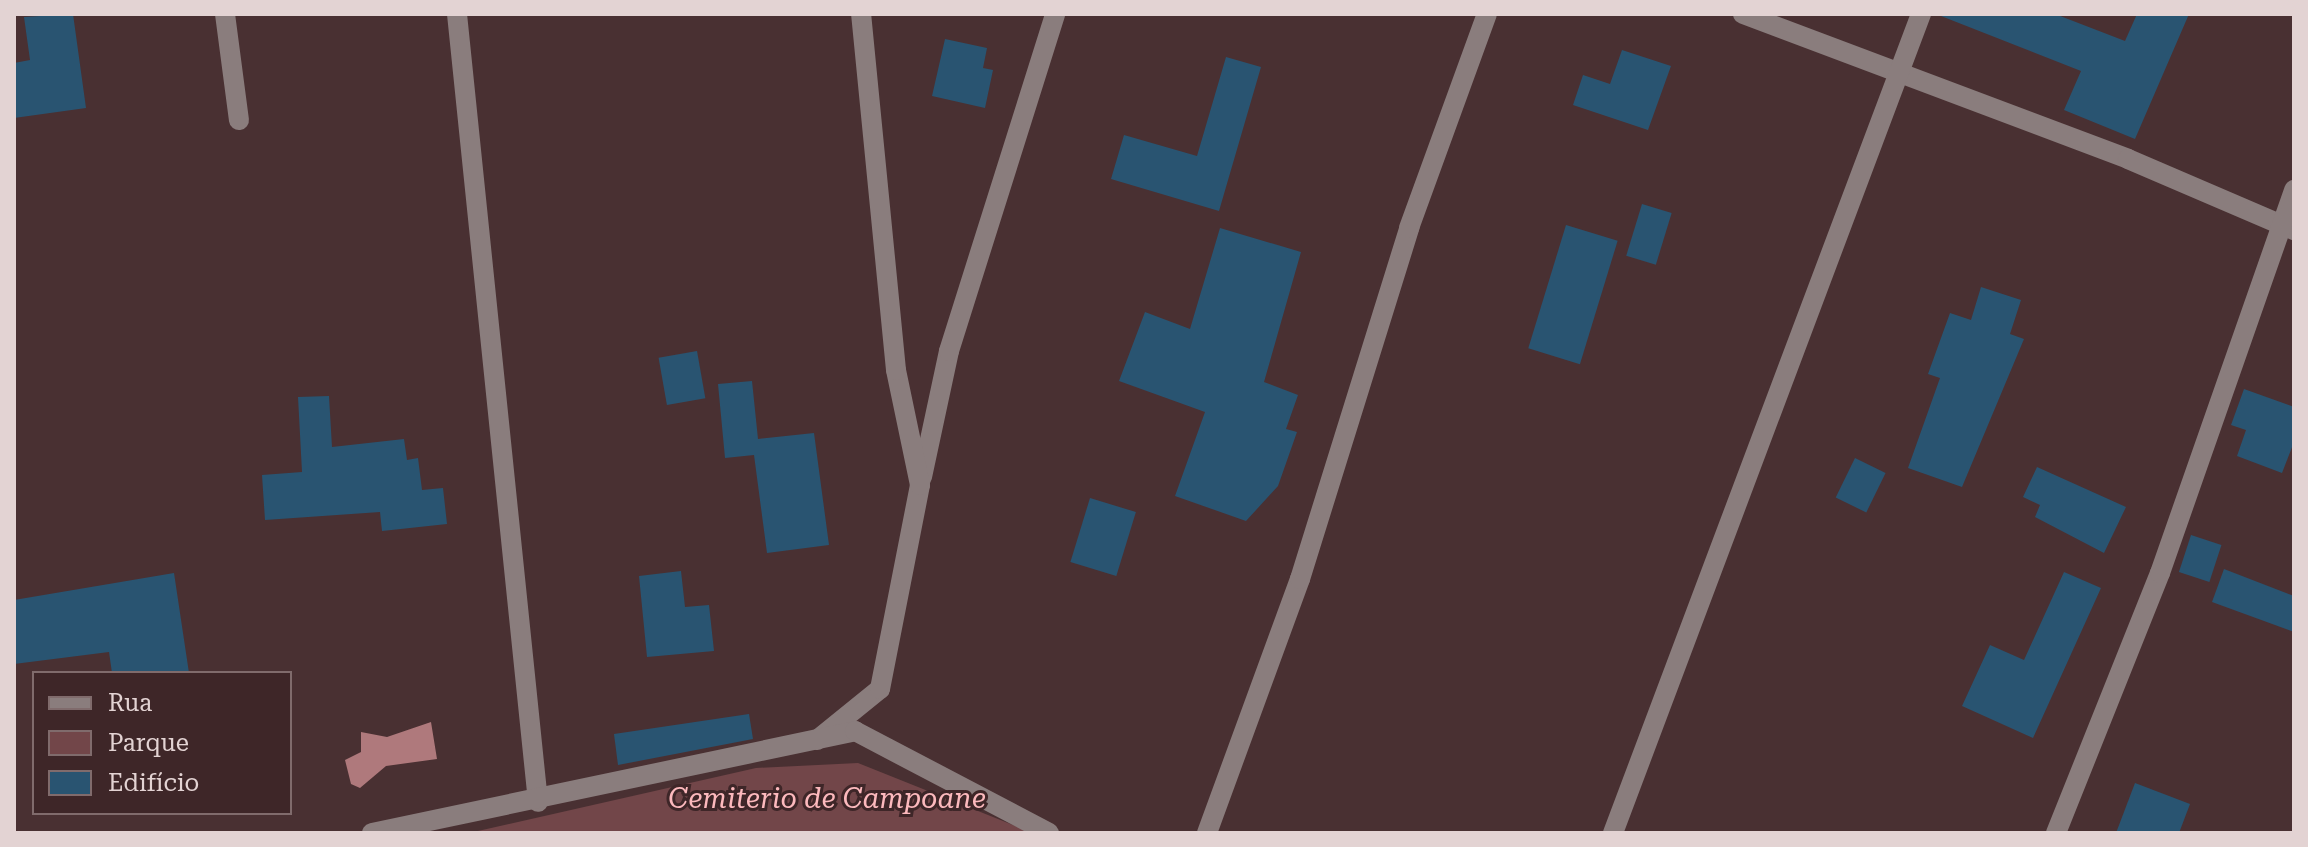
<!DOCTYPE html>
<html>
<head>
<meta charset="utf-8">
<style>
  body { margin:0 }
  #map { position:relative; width:2308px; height:847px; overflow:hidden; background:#493032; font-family:"Roboto Serif",serif }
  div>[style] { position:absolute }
  .green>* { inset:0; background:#724649 }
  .water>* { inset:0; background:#af797c }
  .building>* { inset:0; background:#295471; transform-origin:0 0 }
  .minor>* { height:20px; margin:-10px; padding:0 10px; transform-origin:10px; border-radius:10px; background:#8a7d7d }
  span { translate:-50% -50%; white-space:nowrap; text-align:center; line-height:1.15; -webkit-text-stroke:6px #3e2628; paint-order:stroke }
  .park-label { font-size:28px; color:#fcb9bd; font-style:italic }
  .frame { position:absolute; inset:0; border:16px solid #e3d3d3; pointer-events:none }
  .legend { position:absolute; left:32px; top:671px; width:260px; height:144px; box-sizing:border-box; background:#3e2628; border:2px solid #806b6c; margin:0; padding:10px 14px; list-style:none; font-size:24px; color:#e3d3d3 }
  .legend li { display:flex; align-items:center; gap:16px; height:40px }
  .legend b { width:40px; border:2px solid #806b6c }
</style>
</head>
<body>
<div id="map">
  <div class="green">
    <i style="clip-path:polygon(858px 763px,1033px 833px,469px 833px,756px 768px)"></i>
  </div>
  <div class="water">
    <i style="clip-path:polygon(431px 722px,437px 759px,386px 766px,360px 788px,351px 784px,345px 760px,361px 752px,361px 732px,387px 737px)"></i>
  </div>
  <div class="building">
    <i style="clip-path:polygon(73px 14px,86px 108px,14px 118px,14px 63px,30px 60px,24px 17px)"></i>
    <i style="clip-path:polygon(2055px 14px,2125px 41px,2137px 14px,2189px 14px,2135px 139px,2064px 110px,2081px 71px,1941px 16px)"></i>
    <i style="clip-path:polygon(945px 39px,987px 48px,983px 68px,993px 70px,985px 108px,932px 96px)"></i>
    <i style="clip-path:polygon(1622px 50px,1671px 66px,1648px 130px,1573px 105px,1583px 75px,1610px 84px)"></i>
    <i style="clip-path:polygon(1226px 57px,1261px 67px,1219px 211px,1111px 179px,1124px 135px,1197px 156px)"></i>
    <i style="left:1642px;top:204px;width:31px;height:54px;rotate:17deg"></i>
    <i style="left:1566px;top:225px;width:54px;height:129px;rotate:17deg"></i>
    <i style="clip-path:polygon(1220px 228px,1301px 252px,1264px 382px,1298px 395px,1286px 429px,1297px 432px,1278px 486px,1246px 521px,1175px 496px,1205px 412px,1119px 381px,1145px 312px,1190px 329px)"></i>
    <i style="clip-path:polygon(1981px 287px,2021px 300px,2010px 334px,2024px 339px,1962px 487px,1908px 468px,1940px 378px,1928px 374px,1950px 313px,1971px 320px)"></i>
    <i style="left:697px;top:351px;width:48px;height:39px;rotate:80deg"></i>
    <i style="clip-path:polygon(752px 381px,758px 439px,814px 433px,829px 545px,767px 553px,754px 455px,725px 458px,718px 384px)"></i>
    <i style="clip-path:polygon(2244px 389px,2294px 407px,2294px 442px,2282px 473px,2237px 456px,2246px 430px,2231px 425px)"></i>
    <i style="clip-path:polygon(329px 396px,332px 447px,404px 439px,407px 460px,418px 458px,422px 490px,443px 488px,447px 524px,382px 531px,380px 512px,265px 520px,262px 475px,302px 472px,298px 397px)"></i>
    <i style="left:1855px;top:458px;width:34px;height:44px;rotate:26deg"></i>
    <i style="clip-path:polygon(2037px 467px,2126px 507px,2104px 553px,2035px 517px,2040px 505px,2023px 497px)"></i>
    <i style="left:1090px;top:498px;width:48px;height:67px;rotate:17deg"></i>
    <i style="left:2191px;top:535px;width:32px;height:39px;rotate:18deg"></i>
    <i style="clip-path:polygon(2224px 569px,2294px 596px,2294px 632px,2212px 602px)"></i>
    <i style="clip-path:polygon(681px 571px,685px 607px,709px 605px,714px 651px,647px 657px,639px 576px)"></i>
    <i style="clip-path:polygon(2064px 572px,2101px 588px,2033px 738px,1962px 706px,1990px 645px,2024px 660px)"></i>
    <i style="clip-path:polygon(174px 573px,189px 673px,112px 673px,109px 652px,14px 664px,14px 600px)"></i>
    <i style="clip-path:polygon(749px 714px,753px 739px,618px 765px,614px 734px)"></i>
    <i style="clip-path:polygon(2135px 783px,2190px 804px,2179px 833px,2116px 833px)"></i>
  </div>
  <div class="minor">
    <i style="left:225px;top:14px;width:107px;rotate:82.5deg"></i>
    <i style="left:457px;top:14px;width:792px;rotate:84.13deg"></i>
    <i style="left:1743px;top:14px;width:411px;rotate:20.6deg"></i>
    <i style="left:2128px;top:159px;width:181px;rotate:23.2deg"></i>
    <i style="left:922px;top:477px;width:129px;rotate:-77.9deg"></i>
    <i style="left:949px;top:351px;width:353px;rotate:-72.5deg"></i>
    <i style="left:817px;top:740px;width:81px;rotate:-39deg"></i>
    <i style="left:880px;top:689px;width:208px;rotate:-78.9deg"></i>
    <i style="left:920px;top:485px;width:117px;rotate:-101.8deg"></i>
    <i style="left:896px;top:370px;width:358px;rotate:-95.6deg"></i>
    <i style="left:372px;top:833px;width:494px;rotate:-11.9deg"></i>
    <i style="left:855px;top:731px;width:219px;rotate:27.7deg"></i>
    <i style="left:1207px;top:833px;width:270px;rotate:-69.9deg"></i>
    <i style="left:1300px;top:579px;width:368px;rotate:-72.7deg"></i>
    <i style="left:1409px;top:228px;width:228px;rotate:-70deg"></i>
    <i style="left:1613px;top:833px;width:875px;rotate:-69.39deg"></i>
    <i style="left:2056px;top:833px;width:280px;rotate:-68.2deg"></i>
    <i style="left:2160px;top:573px;width:406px;rotate:-70.7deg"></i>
  </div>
  <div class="park-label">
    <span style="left:827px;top:799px">Cemiterio de Campoane</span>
  </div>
  <div class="frame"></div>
  <ul class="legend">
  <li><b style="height:10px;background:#8a7d7d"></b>Rua</li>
  <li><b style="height:22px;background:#724649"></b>Parque</li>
  <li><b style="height:22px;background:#295471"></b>Edifício</li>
  </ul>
</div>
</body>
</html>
